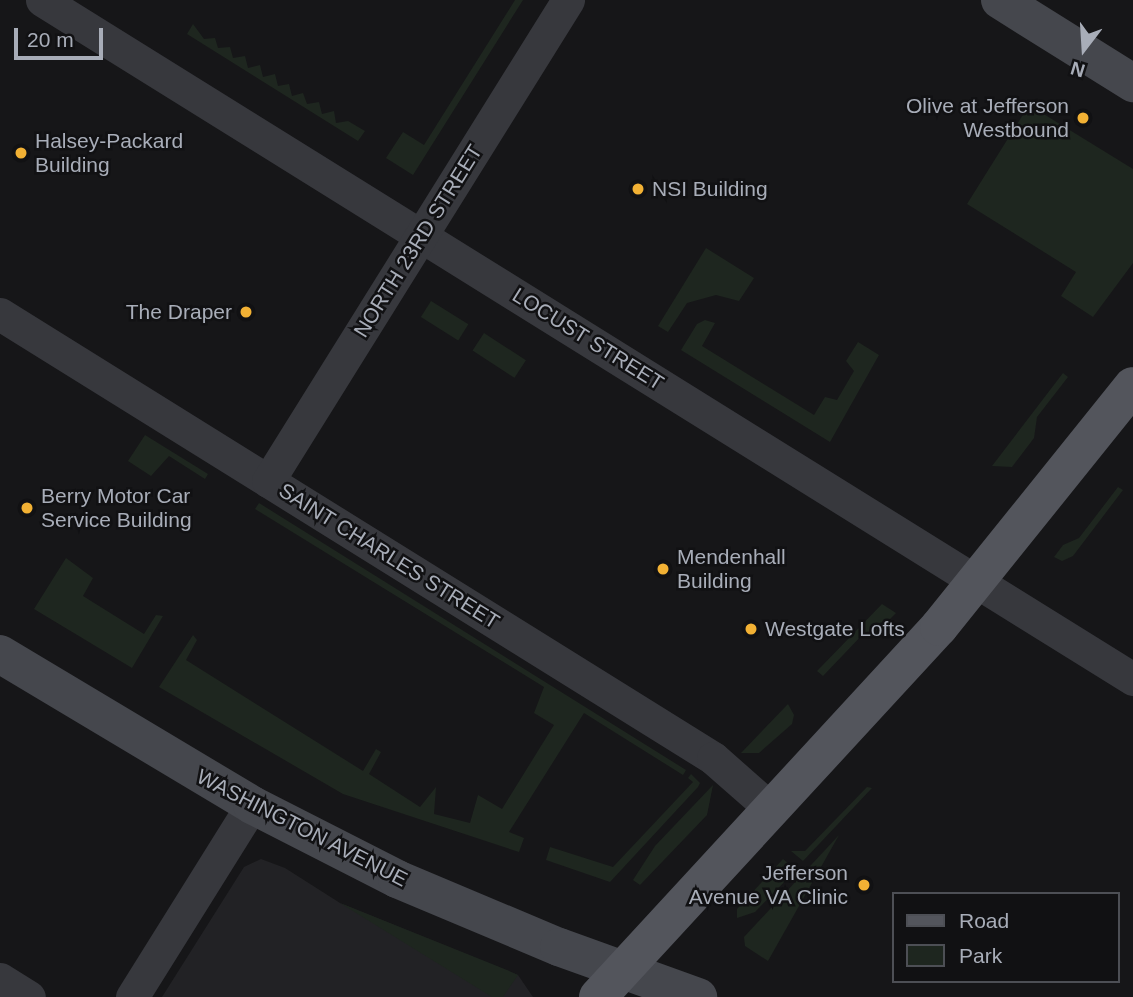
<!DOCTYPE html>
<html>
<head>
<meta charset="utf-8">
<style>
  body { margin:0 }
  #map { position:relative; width:1133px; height:997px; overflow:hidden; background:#161618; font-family:Helvetica,sans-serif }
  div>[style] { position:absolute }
  .built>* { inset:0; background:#222225 }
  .green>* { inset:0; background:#1e261f; transform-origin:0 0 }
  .street>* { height:33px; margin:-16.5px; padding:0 16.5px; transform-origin:16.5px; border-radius:16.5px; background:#37383d }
  .secondary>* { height:38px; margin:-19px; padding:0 19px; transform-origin:19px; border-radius:19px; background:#45474d }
  .primary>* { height:38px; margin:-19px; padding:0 19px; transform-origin:19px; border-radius:19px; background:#53555c }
  .dots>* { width:19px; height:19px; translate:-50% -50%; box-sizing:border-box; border:4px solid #111113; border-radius:50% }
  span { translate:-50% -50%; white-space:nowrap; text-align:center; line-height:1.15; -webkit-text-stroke:5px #111113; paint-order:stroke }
  .poi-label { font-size:21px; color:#a8adb8 }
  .right { translate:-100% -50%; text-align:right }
  .left { translate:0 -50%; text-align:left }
  .street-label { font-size:21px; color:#a8adb8 }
  .legend { position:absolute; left:892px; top:892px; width:228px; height:91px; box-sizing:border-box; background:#111113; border:2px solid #4d4f55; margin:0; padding:9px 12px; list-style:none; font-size:21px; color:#a8adb8 }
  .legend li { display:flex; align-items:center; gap:14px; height:35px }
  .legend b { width:35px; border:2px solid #4d4f55 }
  .north { position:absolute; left:1049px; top:14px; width:70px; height:70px; -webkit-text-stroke:5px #111113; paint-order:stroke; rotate:197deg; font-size:19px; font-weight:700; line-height:28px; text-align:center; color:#a8adb8 }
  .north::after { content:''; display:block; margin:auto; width:24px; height:32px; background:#a8adb8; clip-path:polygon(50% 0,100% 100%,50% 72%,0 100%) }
  .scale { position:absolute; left:14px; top:28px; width:89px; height:32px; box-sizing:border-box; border:4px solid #a8adb8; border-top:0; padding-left:9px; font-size:21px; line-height:24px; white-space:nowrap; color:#a8adb8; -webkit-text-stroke:5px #111113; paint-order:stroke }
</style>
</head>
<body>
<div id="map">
  <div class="built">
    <i style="clip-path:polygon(261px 859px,285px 868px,340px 903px,518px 975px,533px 997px,162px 997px,244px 867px)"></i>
  </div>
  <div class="green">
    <i style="clip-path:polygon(515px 0,523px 0,413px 175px,386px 158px,403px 132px,424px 145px)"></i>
    <i style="clip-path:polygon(193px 24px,204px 39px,215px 38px,218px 48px,230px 47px,233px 58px,245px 56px,248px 68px,260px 65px,263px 77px,275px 74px,278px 86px,289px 84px,292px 96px,303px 93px,307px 104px,319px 102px,322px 114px,334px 111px,336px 123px,348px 121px,365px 131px,358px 141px,187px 34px)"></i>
    <i style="clip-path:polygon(1029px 105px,1133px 169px,1133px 263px,1093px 317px,1061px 296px,1076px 272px,967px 204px)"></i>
    <i style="clip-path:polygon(706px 248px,754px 278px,739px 301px,716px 295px,687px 303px,668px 332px,658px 326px)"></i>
    <i style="left:431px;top:301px;width:44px;height:19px;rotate:32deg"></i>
    <i style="clip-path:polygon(705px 320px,715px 323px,702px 346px,814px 415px,825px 397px,837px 400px,854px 371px,846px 361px,858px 342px,879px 355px,830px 442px,681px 350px,697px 324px)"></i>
    <i style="left:484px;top:333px;width:50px;height:21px;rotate:33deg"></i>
    <i style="clip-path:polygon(1063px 373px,1068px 377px,1037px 417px,1034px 438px,1012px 467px,992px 466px)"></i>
    <i style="clip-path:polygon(145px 435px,208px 474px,205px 479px,169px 456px,151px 476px,128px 461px)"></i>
    <i style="clip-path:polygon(1118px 487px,1123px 490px,1073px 556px,1062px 561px,1054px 557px,1063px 545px,1079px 538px)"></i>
    <i style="clip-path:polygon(259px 503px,686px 770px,683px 775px,584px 713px,509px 832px,524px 838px,519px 852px,343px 794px,159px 687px,193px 635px,197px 640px,186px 660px,363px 771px,376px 749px,381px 752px,369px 774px,420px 807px,436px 787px,434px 814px,470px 823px,478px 795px,502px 809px,554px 725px,534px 713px,544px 687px,255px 509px)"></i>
    <i style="clip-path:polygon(66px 558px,93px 578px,83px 596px,144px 634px,156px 615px,163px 616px,132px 668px,34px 609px)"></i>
    <i style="clip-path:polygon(882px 604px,896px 613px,879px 630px,865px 632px,823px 676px,817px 671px)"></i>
    <i style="clip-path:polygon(788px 704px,794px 715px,792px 724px,759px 753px,741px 753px)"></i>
    <i style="clip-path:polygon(691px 774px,700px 783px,698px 787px,610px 882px,546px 860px,550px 847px,613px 867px,693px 782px,688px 778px)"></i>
    <i style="clip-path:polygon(713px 785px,707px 815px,640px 885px,633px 880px,655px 846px)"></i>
    <i style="clip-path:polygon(867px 787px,872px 788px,803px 861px,791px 851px,805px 851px)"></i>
    <i style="clip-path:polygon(839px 835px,768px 961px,745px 946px,744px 937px)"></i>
    <i style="clip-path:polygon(783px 859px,796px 870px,755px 912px,737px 918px,737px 909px)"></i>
    <i style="clip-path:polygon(340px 903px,507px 970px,518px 975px,503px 997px,492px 997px)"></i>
  </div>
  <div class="street">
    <i style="left:42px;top:0;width:1285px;rotate:31.9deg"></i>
    <i style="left:0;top:314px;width:840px;rotate:31.91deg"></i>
    <i style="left:713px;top:758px;width:76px;rotate:41.3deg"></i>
    <i style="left:268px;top:481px;width:567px;rotate:-58.05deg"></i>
    <i style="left:0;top:979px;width:34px;rotate:32deg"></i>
    <i style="left:132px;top:997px;width:226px;rotate:-58deg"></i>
  </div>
  <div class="secondary">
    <i style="left:1000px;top:0;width:157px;rotate:32deg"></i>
    <i style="left:0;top:654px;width:294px;rotate:30.9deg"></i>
    <i style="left:252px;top:805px;width:163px;rotate:27deg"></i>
    <i style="left:397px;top:879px;width:176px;rotate:22.8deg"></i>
    <i style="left:559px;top:947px;width:148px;rotate:19.8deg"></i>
  </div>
  <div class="primary">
    <i style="left:598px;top:997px;width:503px;rotate:-47.34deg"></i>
    <i style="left:939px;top:627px;width:309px;rotate:-51.2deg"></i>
  </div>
  <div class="dots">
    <i style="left:1083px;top:118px;background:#f2b134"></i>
    <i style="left:21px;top:153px;background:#f2b134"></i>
    <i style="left:638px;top:189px;background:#f2b134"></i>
    <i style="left:246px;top:312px;background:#f2b134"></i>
    <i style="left:27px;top:508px;background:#f2b134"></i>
    <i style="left:663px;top:569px;background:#f2b134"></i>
    <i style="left:751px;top:629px;background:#f2b134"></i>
    <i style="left:864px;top:885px;background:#f2b134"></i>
  </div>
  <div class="poi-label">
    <span class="right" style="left:1069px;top:118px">Olive at Jefferson<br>Westbound</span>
    <span class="left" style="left:35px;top:153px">Halsey-Packard<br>Building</span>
    <span class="left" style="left:652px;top:189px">NSI Building</span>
    <span class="right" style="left:232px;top:312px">The Draper</span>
    <span class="left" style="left:41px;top:508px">Berry Motor Car<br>Service Building</span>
    <span class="left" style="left:677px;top:569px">Mendenhall<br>Building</span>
    <span class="left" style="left:765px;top:629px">Westgate Lofts</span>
    <span class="right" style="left:848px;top:885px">Jefferson<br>Avenue VA Clinic</span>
  </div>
  <div class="street-label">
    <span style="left:418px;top:241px;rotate:-58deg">NORTH 23RD STREET</span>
    <span style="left:588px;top:339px;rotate:32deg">LOCUST STREET</span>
    <span style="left:389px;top:556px;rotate:32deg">SAINT CHARLES STREET</span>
    <span style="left:302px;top:828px;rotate:27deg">WASHINGTON AVENUE</span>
  </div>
  <ul class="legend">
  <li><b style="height:9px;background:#53555c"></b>Road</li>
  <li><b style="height:19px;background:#1e261f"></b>Park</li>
  </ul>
  <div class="north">N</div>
  <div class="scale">20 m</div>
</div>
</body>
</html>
